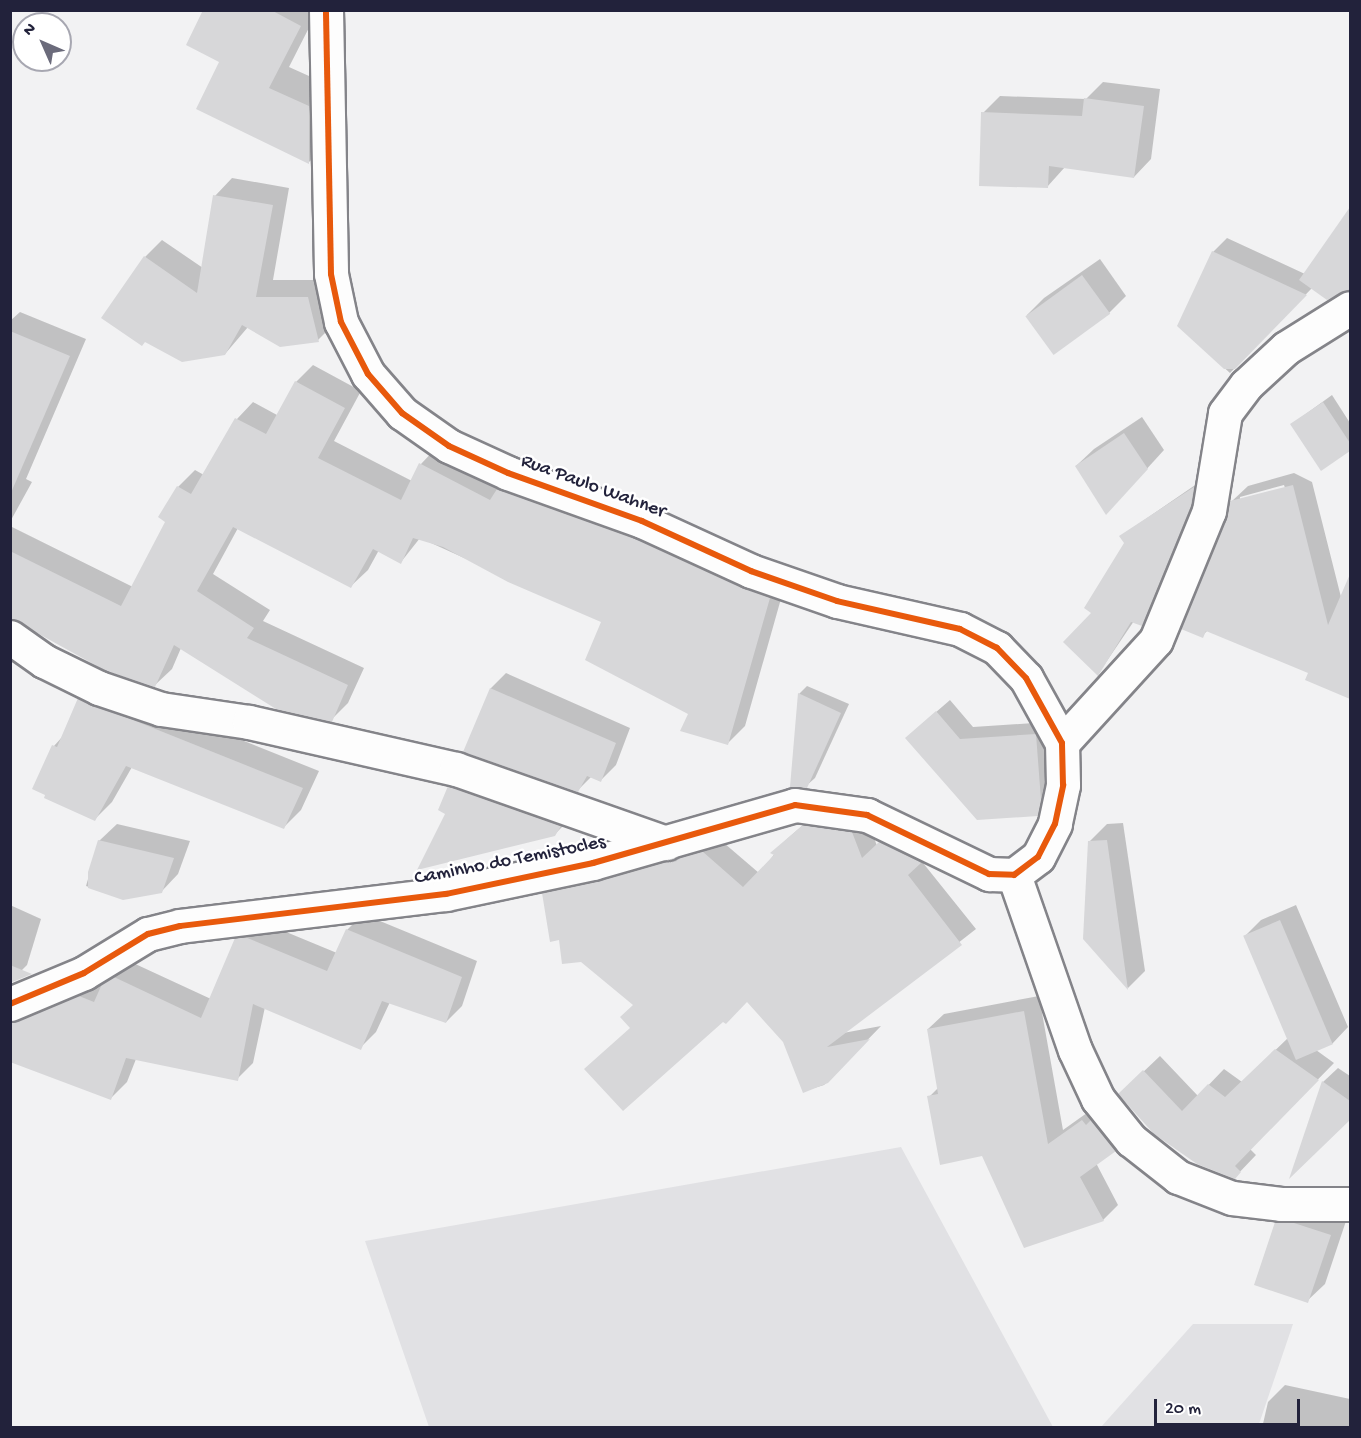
<!DOCTYPE html>
<html>
<head>
<meta charset="utf-8">
<style>
  body { margin:0 }
  #map { position:relative; width:1361px; height:1438px; overflow:hidden; background:#f2f2f3; font-family:"Gochi Hand",sans-serif }
  div>[style] { position:absolute }
  .green>* { inset:0; background:#e1e1e4 }
  .shadow>* { inset:0; background:#0003 }
  .building>* { inset:0; background:#d7d7d9; transform-origin:0 0 }
  .roads { filter:drop-shadow(2px 0 #848489) drop-shadow(-2px 0 #848489) drop-shadow(0 2px #848489) drop-shadow(0 -2px #848489) }
  .street>* { height:33px; margin:-16.5px; padding:0 16.5px; transform-origin:16.5px; border-radius:16.5px; background:#fdfdfd }
  .cycleway>* { height:6px; margin:-3px; padding:0 3px; transform-origin:3px; border-radius:3px; background:#e8590c }
  span { translate:-50% -50%; white-space:nowrap; text-align:center; line-height:1.15; -webkit-text-stroke:5px #fff; paint-order:stroke }
  .street-label { font-size:20px; color:#22223b }
  .frame { position:absolute; inset:0; border:12px solid #22223b; pointer-events:none }
  .north { position:absolute; left:12px; top:12px; width:60px; height:60px; box-sizing:border-box; background:#fff; border:2px solid #a7a7b1; border-radius:50%; rotate:315deg; font-size:16px; font-weight:700; line-height:24px; text-align:center; color:#22223b }
  .north::after { content:''; display:block; margin:auto; width:21px; height:27px; background:#6b6b7b; clip-path:polygon(50% 0,100% 100%,50% 72%,0 100%) }
  .scale { position:absolute; left:1154px; top:1399px; width:146px; height:27px; box-sizing:border-box; border:3px solid #22223b; border-top:0; padding-left:8px; font-size:18px; line-height:21px; white-space:nowrap; color:#22223b; -webkit-text-stroke:4px #fff; paint-order:stroke }
</style>
</head>
<body>
<div id="map">
  <div class="green">
    <i style="clip-path:polygon(901px 1147px,1053px 1427px,429px 1427px,365px 1241px)"></i>
    <i style="clip-path:polygon(1193px 1324px,1293px 1324px,1258px 1427px,1101px 1427px)"></i>
  </div>
  <div class="shadow">
    <i style="clip-path:polygon(205px 10px,318px 10px,289px 67px,329px 85px,330px 142px,309px 162px,198px 108px,221px 61px)"></i>
    <i style="clip-path:polygon(1103px 82px,1160px 89px,1151px 159px,1134px 177px,1065px 167px,1047px 187px,983px 113px,1000px 96px,1086px 99px)"></i>
    <i style="clip-path:polygon(232px 178px,289px 188px,273px 280px,325px 280px,335px 323px,318px 340px,248px 327px,225px 354px,145px 257px,162px 240px,203px 268px,215px 196px)"></i>
    <i style="clip-path:polygon(1350px 214px,1350px 290px,1328px 298px,1312px 288px,1230px 373px,1178px 326px,1213px 252px,1227px 238px,1305px 274px)"></i>
    <i style="clip-path:polygon(1100px 259px,1126px 296px,1109px 313px,1053px 352px,1027px 315px,1044px 298px)"></i>
    <i style="clip-path:polygon(20px 312px,86px 339px,26px 479px,32px 482px,10px 522px,10px 321px)"></i>
    <i style="clip-path:polygon(313px 365px,361px 391px,334px 441px,412px 481px,421px 464px,437px 447px,786px 581px,745px 726px,728px 743px,690px 713px,603px 621px,420px 538px,401px 562px,379px 550px,368px 570px,351px 586px,238px 528px,213px 574px,270px 610px,263px 621px,364px 668px,348px 703px,331px 720px,181px 648px,172px 669px,155px 685px,10px 617px,10px 526px,133px 587px,167px 522px,178px 487px,195px 470px,204px 475px,237px 419px,253px 402px,277px 415px,296px 382px)"></i>
    <i style="clip-path:polygon(1332px 395px,1350px 423px,1350px 449px,1322px 469px,1292px 424px)"></i>
    <i style="clip-path:polygon(1142px 417px,1164px 450px,1123px 495px,1076px 466px,1094px 449px)"></i>
    <i style="clip-path:polygon(evenodd,1294px 473px,1312px 482px,1342px 601px,1350px 583px,1350px 697px,1307px 679px,1310px 672px,1208px 630px,1202px 636px,1231px 502px,1248px 486px,1294px 473px,1284px 485px,1285px 488px,1240px 500px,1240px 497px,1284px 485px)"></i>
    <i style="clip-path:polygon(1201px 481px,1199px 496px,1150px 616px,1141px 624px,1134px 621px,1098px 674px,1094px 613px,1126px 543px,1121px 536px)"></i>
    <i style="clip-path:polygon(506px 673px,630px 728px,616px 765px,601px 780px,592px 776px,578px 790px,465px 751px,491px 688px)"></i>
    <i style="clip-path:polygon(96px 682px,319px 771px,301px 810px,284px 827px,132px 767px,112px 802px,94px 820px,54px 746px,63px 736px,79px 699px)"></i>
    <i style="clip-path:polygon(807px 686px,849px 704px,815px 778px,806px 786px,799px 694px)"></i>
    <i style="clip-path:polygon(950px 700px,973px 727px,1048px 722px,1050px 802px,1037px 814px,920px 726px)"></i>
    <i style="clip-path:polygon(465px 772px,570px 819px,554px 835px,447px 814px,449px 787px)"></i>
    <i style="clip-path:polygon(819px 811px,867px 818px,877px 846px,895px 828px,976px 929px,843px 1033px,881px 1026px,824px 1085px,804px 1091px,784px 1041px,747px 1000px,723px 1020px,631px 1027px,634px 1004px,560px 938px,544px 893px,559px 879px,717px 837px,759px 873px,787px 839px)"></i>
    <i style="clip-path:polygon(1123px 823px,1145px 971px,1128px 988px,1084px 938px,1090px 841px,1107px 824px)"></i>
    <i style="clip-path:polygon(117px 824px,190px 841px,178px 874px,161px 892px,123px 898px,86px 886px,99px 841px)"></i>
    <i style="clip-path:polygon(10px 905px,41px 919px,27px 965px,10px 982px)"></i>
    <i style="clip-path:polygon(1296px 905px,1348px 1027px,1332px 1044px,1316px 1050px,1334px 1063px,1250px 1149px,1256px 1155px,1235px 1177px,1120px 1094px,1160px 1056px,1198px 1096px,1224px 1069px,1242px 1082px,1288px 1038px,1245px 936px,1261px 920px)"></i>
    <i style="clip-path:polygon(363px 914px,477px 961px,462px 1006px,446px 1022px,390px 1002px,376px 1032px,360px 1048px,265px 1007px,253px 1063px,237px 1079px,136px 1059px,127px 1082px,111px 1098px,54px 1007px,71px 991px,96px 980px,104px 984px,131px 962px,211px 999px,237px 939px,253px 923px,262px 922px,337px 953px,347px 930px)"></i>
    <i style="clip-path:polygon(1039px 996px,1063px 1130px,1098px 1105px,1130px 1134px,1096px 1163px,1118px 1205px,1103px 1220px,982px 1154px,929px 1097px,939px 1087px,928px 1029px,944px 1014px)"></i>
    <i style="clip-path:polygon(1338px 1068px,1350px 1076px,1350px 1118px,1293px 1173px,1323px 1082px)"></i>
    <i style="clip-path:polygon(1294px 1206px,1347px 1218px,1325px 1284px,1307px 1301px,1276px 1223px)"></i>
    <i style="clip-path:polygon(1285px 1385px,1350px 1399px,1350px 1428px,1262px 1428px,1268px 1402px)"></i>
  </div>
  <div class="building">
    <i style="clip-path:polygon(203px 10px,271px 10px,301px 26px,269px 88px,309px 106px,309px 164px,196px 109px,219px 62px,186px 45px)"></i>
    <i style="clip-path:polygon(1084px 98px,1144px 106px,1134px 178px,1049px 166px,1048px 188px,979px 186px,981px 112px,1082px 116px)"></i>
    <i style="clip-path:polygon(213px 195px,273px 205px,256px 297px,308px 297px,319px 342px,280px 347px,242px 325px,225px 355px,182px 362px,145px 342px,142px 346px,101px 318px,144px 256px,197px 293px)"></i>
    <i style="clip-path:polygon(1350px 207px,1350px 289px,1327px 300px,1299px 280px)"></i>
    <i style="clip-path:polygon(1212px 251px,1307px 295px,1235px 369px,1224px 369px,1177px 326px)"></i>
    <i style="left:1082px;top:275px;width:48px;height:70px;rotate:54deg"></i>
    <i style="clip-path:polygon(10px 331px,70px 356px,10px 495px)"></i>
    <i style="clip-path:polygon(295px 381px,345px 408px,318px 458px,401px 500px,419px 463px,490px 500px,497px 489px,629px 536px,770px 598px,728px 745px,680px 731px,688px 714px,585px 660px,601px 622px,508px 582px,443px 547px,413px 538px,401px 564px,373px 549px,351px 588px,233px 527px,197px 591px,254px 628px,247px 638px,348px 685px,332px 722px,276px 709px,174px 645px,155px 687px,106px 671px,10px 618px,10px 551px,121px 606px,165px 522px,158px 517px,177px 486px,191px 494px,235px 418px,266px 434px)"></i>
    <i style="clip-path:polygon(1323px 402px,1350px 443px,1350px 451px,1321px 471px,1290px 424px)"></i>
    <i style="clip-path:polygon(1124px 433px,1148px 469px,1106px 515px,1075px 466px)"></i>
    <i style="clip-path:polygon(1293px 485px,1328px 625px,1350px 574px,1350px 699px,1305px 680px,1308px 673px,1206px 631px,1203px 638px,1181px 629px,1230px 501px)"></i>
    <i style="clip-path:polygon(1194px 487px,1191px 506px,1142px 626px,1131px 622px,1098px 676px,1063px 642px,1091px 613px,1084px 608px,1124px 543px,1119px 536px)"></i>
    <i style="clip-path:polygon(490px 688px,616px 743px,601px 782px,587px 776px,578px 792px,463px 752px)"></i>
    <i style="clip-path:polygon(798px 693px,841px 713px,807px 788px,790px 787px)"></i>
    <i style="clip-path:polygon(78px 698px,303px 788px,284px 829px,126px 766px,95px 821px,44px 798px,45px 795px,32px 789px,52px 745px,57px 747px)"></i>
    <i style="clip-path:polygon(936px 711px,960px 739px,1036px 734px,1041px 800px,1038px 816px,977px 820px,905px 738px)"></i>
    <i style="clip-path:polygon(448px 786px,451px 787px,561px 826px,555px 836px,417px 870px,445px 814px,438px 810px)"></i>
    <i style="clip-path:polygon(803px 825px,852px 832px,862px 858px,879px 842px,918px 861px,921px 863px,908px 875px,962px 945px,827px 1047px,870px 1039px,828px 1083px,803px 1093px,783px 1042px,747px 1002px,726px 1024px,723px 1022px,623px 1111px,584px 1069px,630px 1028px,620px 1017px,633px 1005px,581px 962px,562px 964px,559px 940px,550px 942px,542px 893px,702px 851px,743px 887px,774px 855px,770px 853px)"></i>
    <i style="clip-path:polygon(98px 840px,174px 858px,162px 893px,123px 900px,88px 888px,88px 872px)"></i>
    <i style="clip-path:polygon(1107px 840px,1128px 990px,1083px 939px,1088px 841px)"></i>
    <i style="left:1280px;top:920px;width:135px;height:40px;rotate:67deg"></i>
    <i style="clip-path:polygon(346px 929px,462px 977px,446px 1023px,382px 1001px,361px 1050px,253px 1004px,238px 1081px,126px 1058px,111px 1100px,10px 1062px,10px 1022px,79px 996px,94px 1002px,102px 984px,114px 977px,201px 1018px,235px 938px,245px 937px,327px 971px)"></i>
    <i style="clip-path:polygon(10px 965px,32px 974px,10px 983px)"></i>
    <i style="clip-path:polygon(1024px 1011px,1048px 1144px,1082px 1120px,1086px 1125px,1091px 1120px,1116px 1151px,1080px 1177px,1104px 1221px,1024px 1248px,982px 1156px,940px 1165px,927px 1096px,938px 1094px,927px 1029px)"></i>
    <i style="clip-path:polygon(1275px 1049px,1319px 1080px,1235px 1166px,1241px 1172px,1235px 1179px,1197px 1164px,1154px 1134px,1118px 1094px,1143px 1070px,1182px 1111px,1208px 1084px,1225px 1097px)"></i>
    <i style="clip-path:polygon(1322px 1081px,1350px 1101px,1350px 1120px,1289px 1179px)"></i>
    <i style="clip-path:polygon(1275px 1222px,1294px 1223px,1331px 1235px,1308px 1303px,1254px 1285px)"></i>
  </div>
  <div class="roads">
    <div class="street">
      <i style="left:326px;top:10px;width:264px;rotate:88.9deg"></i>
      <i style="left:331px;top:274px;width:49px;rotate:78.2deg"></i>
      <i style="left:341px;top:322px;width:59px;rotate:62.6deg"></i>
      <i style="left:368px;top:374px;width:52px;rotate:48.9deg"></i>
      <i style="left:402px;top:413px;width:57px;rotate:35.1deg"></i>
      <i style="left:449px;top:446px;width:65px;rotate:24.6deg"></i>
      <i style="left:508px;top:473px;width:142px;rotate:19.7deg"></i>
      <i style="left:642px;top:521px;width:120px;rotate:24.6deg"></i>
      <i style="left:751px;top:571px;width:91px;rotate:19.2deg"></i>
      <i style="left:837px;top:601px;width:126px;rotate:12.8deg"></i>
      <i style="left:960px;top:629px;width:42px;rotate:27.2deg"></i>
      <i style="left:997px;top:648px;width:42px;rotate:46deg"></i>
      <i style="left:1026px;top:678px;width:74px;rotate:61deg"></i>
      <i style="left:1062px;top:743px;width:42px;rotate:88.6deg"></i>
      <i style="left:1063px;top:785px;width:40px;rotate:102deg"></i>
      <i style="left:1055px;top:824px;width:37px;rotate:117deg"></i>
      <i style="left:1038px;top:857px;width:30px;rotate:143deg"></i>
      <i style="left:10px;top:637px;width:42px;rotate:35.2deg"></i>
      <i style="left:44px;top:661px;width:61px;rotate:26.1deg"></i>
      <i style="left:99px;top:688px;width:65px;rotate:18.7deg"></i>
      <i style="left:161px;top:709px;width:89px;rotate:8.4deg"></i>
      <i style="left:249px;top:722px;width:212px;rotate:12.8deg"></i>
      <i style="left:456px;top:769px;width:223px;rotate:19.4deg"></i>
      <i style="left:1062px;top:743px;width:139px;rotate:-47.6deg"></i>
      <i style="left:1156px;top:640px;width:139px;rotate:-67.7deg"></i>
      <i style="left:1209px;top:511px;width:99px;rotate:-80.7deg"></i>
      <i style="left:1225px;top:413px;width:35px;rotate:-53deg"></i>
      <i style="left:1246px;top:385px;width:54px;rotate:-42.8deg"></i>
      <i style="left:1286px;top:348px;width:75px;rotate:-32deg"></i>
      <i style="left:1014px;top:875px;width:185px;rotate:70.8deg"></i>
      <i style="left:1075px;top:1050px;width:54px;rotate:64.9deg"></i>
      <i style="left:1098px;top:1099px;width:53px;rotate:51.2deg"></i>
      <i style="left:1131px;top:1140px;width:60px;rotate:38.2deg"></i>
      <i style="left:1178px;top:1177px;width:58px;rotate:21.3deg"></i>
      <i style="left:1232px;top:1198px;width:49px;rotate:7deg"></i>
      <i style="left:1281px;top:1204px;width:69px"></i>
      <i style="left:10px;top:1004px;width:80px;rotate:-22.7deg"></i>
      <i style="left:84px;top:973px;width:75px;rotate:-31.4deg"></i>
      <i style="left:148px;top:934px;width:33px;rotate:-14deg"></i>
      <i style="left:180px;top:926px;width:268px;rotate:-6.9deg"></i>
      <i style="left:446px;top:894px;width:150px;rotate:-11.9deg"></i>
      <i style="left:593px;top:863px;width:210px;rotate:-16deg"></i>
      <i style="left:795px;top:805px;width:73px;rotate:7.9deg"></i>
      <i style="left:867px;top:815px;width:136px;rotate:25.8deg"></i>
      <i style="left:989px;top:874px;width:25px;rotate:2deg"></i>
    </div>
  </div>
  <div class="cycleway">
    <i style="left:10px;top:1004px;width:80px;rotate:-22.7deg"></i>
    <i style="left:84px;top:973px;width:75px;rotate:-31.4deg"></i>
    <i style="left:148px;top:934px;width:33px;rotate:-14deg"></i>
    <i style="left:180px;top:926px;width:268px;rotate:-6.9deg"></i>
    <i style="left:446px;top:894px;width:150px;rotate:-11.9deg"></i>
    <i style="left:593px;top:863px;width:210px;rotate:-16deg"></i>
    <i style="left:795px;top:805px;width:73px;rotate:7.9deg"></i>
    <i style="left:867px;top:815px;width:136px;rotate:25.8deg"></i>
    <i style="left:989px;top:874px;width:25px;rotate:2deg"></i>
    <i style="left:1014px;top:875px;width:30px;rotate:-37deg"></i>
    <i style="left:1038px;top:857px;width:37px;rotate:-63deg"></i>
    <i style="left:1055px;top:824px;width:40px;rotate:-78deg"></i>
    <i style="left:1063px;top:785px;width:42px;rotate:-91.4deg"></i>
    <i style="left:1062px;top:743px;width:74px;rotate:-119deg"></i>
    <i style="left:1026px;top:678px;width:42px;rotate:-134deg"></i>
    <i style="left:997px;top:648px;width:42px;rotate:-152.8deg"></i>
    <i style="left:960px;top:629px;width:126px;rotate:-167.2deg"></i>
    <i style="left:837px;top:601px;width:91px;rotate:-160.8deg"></i>
    <i style="left:751px;top:571px;width:120px;rotate:-155.4deg"></i>
    <i style="left:642px;top:521px;width:142px;rotate:-160.3deg"></i>
    <i style="left:508px;top:473px;width:65px;rotate:-155.4deg"></i>
    <i style="left:449px;top:446px;width:57px;rotate:-144.9deg"></i>
    <i style="left:402px;top:413px;width:52px;rotate:-131.1deg"></i>
    <i style="left:368px;top:374px;width:59px;rotate:-117.4deg"></i>
    <i style="left:341px;top:322px;width:49px;rotate:-101.8deg"></i>
    <i style="left:331px;top:274px;width:264px;rotate:-91.1deg"></i>
  </div>
  <div class="street-label">
    <span style="left:593px;top:487px;rotate:20deg">Rua Paulo Wahner</span>
    <span style="left:510px;top:861px;rotate:-11deg">Caminho do Temistocles</span>
  </div>
  <div class="frame"></div>
  <div class="north">N</div>
  <div class="scale">20 m</div>
</div>
</body>
</html>
